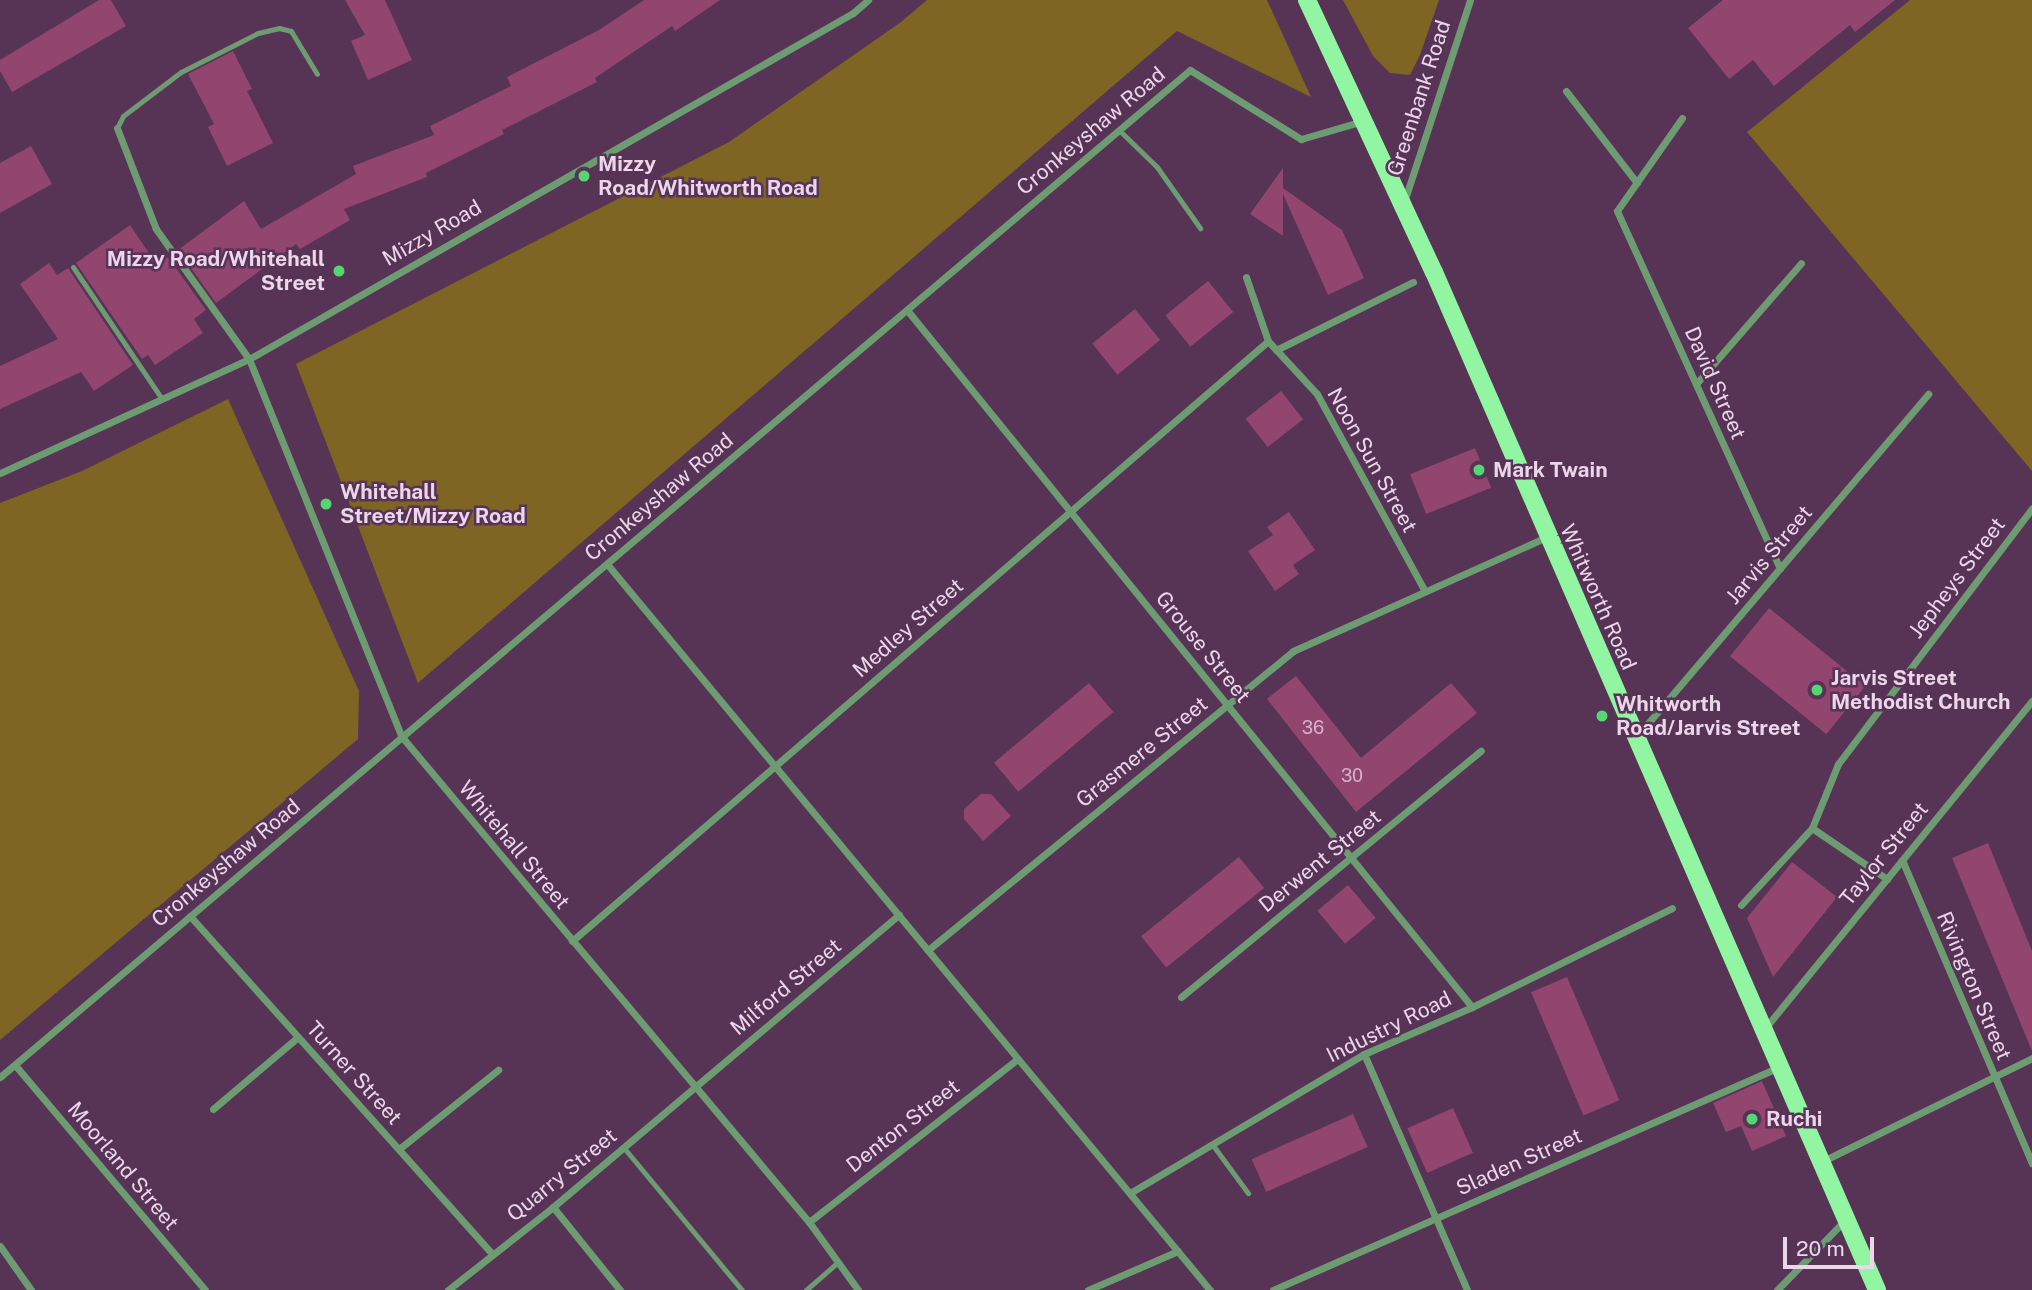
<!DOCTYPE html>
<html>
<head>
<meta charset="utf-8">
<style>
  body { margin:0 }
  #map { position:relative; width:2032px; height:1290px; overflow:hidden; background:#573356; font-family:"Public Sans",sans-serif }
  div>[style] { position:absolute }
  .green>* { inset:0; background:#7e6524 }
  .building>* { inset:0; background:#91456f; transform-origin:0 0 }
  .lane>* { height:5px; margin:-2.5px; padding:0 2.5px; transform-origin:2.5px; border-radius:2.5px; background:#6d9c73 }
  .street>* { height:7px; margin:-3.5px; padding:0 3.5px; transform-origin:3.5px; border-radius:3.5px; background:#6d9c73 }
  .primary>* { height:18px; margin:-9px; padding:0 9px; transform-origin:9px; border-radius:9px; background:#92f5a1 }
  .dots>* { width:19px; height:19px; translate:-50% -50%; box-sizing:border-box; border:4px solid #573356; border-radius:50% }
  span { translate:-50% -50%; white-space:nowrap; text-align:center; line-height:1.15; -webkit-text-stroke:5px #573356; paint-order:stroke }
  .number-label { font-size:18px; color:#d5b2cc }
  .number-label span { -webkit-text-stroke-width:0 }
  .street-label { font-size:21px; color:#ecd6eb }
  .poi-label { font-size:21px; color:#ecd6eb; font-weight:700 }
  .left { translate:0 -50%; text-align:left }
  .right { translate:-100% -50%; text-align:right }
  .scale { position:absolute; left:1783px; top:1237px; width:91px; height:32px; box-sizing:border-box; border:4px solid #ecd6eb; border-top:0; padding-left:9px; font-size:21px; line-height:24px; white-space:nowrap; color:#ecd6eb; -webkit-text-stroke:5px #573356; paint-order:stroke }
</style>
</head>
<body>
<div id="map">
  <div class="green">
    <i style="clip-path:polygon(927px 0,1267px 0,1311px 97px,1177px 31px,418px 683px,296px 364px,729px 142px,901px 22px)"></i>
    <i style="clip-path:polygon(1343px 0,1439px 0,1420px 55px,1410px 75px,1390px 73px,1373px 56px)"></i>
    <i style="clip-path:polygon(1910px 0,2032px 0,2032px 471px,1747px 132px)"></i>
    <i style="clip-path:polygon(228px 399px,359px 691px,358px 739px,0 1040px,0 503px,82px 471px)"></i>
  </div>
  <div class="building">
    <i style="clip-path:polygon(99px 0,111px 0,126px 26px,12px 92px,0 71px,0 60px)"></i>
    <i style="clip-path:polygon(345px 0,385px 0,412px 60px,368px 80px,351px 41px,365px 35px)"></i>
    <i style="clip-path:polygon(644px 0,720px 0,675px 31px,672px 26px,595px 78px,597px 82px,502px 130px,504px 134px,426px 173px,427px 177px,344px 209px,350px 220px,300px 249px,296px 244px,216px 303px,178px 250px,244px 201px,261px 229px,356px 174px,353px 166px,434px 135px,430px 126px,511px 86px,507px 77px,599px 30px)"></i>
    <i style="clip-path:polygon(1723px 0,1895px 0,1855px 32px,1850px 25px,1774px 86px,1753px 60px,1729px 79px,1688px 28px)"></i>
    <i style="clip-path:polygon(233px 51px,252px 89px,247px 91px,273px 143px,227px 166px,208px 127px,214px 124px,188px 74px)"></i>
    <i style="clip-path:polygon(31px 146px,52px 184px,0 213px,0 163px)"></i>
    <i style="clip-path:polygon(1283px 168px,1283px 188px,1342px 230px,1364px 278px,1328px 295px,1283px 194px,1283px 236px,1250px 214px)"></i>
    <i style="clip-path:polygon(130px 225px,157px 265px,168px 257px,206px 310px,194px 319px,203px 333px,155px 365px,148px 355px,142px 359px,76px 263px)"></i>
    <i style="clip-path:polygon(49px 263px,57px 275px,68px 268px,133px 365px,94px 391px,81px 372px,0 409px,0 366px,58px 339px,20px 284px)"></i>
    <i style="left:1208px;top:281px;width:40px;height:55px;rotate:51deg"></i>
    <i style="left:1135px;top:309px;width:40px;height:55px;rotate:51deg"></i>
    <i style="left:1281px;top:391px;width:36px;height:45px;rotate:52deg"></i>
    <i style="left:1475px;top:448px;width:43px;height:70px;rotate:68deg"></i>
    <i style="clip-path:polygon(1289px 512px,1315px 550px,1293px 565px,1299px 574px,1275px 591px,1248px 551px,1273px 535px,1267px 527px)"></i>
    <i style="left:1769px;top:608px;width:124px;height:62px;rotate:39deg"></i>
    <i style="clip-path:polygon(1296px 676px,1361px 758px,1451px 683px,1477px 713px,1356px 812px,1267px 699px)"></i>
    <i style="left:1089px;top:683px;width:38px;height:124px;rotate:50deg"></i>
    <i style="clip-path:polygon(981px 794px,991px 794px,1011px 816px,983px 841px,964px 819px,964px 809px)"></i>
    <i style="clip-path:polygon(1988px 843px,2032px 951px,2032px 1051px,1952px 858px)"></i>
    <i style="left:1239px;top:857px;width:40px;height:126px;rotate:51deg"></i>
    <i style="clip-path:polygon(1792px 862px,1837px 897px,1773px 977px,1747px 918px)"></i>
    <i style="left:1348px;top:885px;width:43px;height:40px;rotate:50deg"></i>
    <i style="left:1567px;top:977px;width:134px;height:39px;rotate:67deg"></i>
    <i style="clip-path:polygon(1762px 1081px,1786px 1136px,1752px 1151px,1741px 1126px,1726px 1132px,1713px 1103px)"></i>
    <i style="left:1453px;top:1108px;width:49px;height:50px;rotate:66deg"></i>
    <i style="left:1353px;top:1114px;width:36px;height:111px;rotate:66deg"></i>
  </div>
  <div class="lane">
    <i style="left:117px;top:128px;width:13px;rotate:-63deg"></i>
    <i style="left:123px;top:116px;width:73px;rotate:-37.2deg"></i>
    <i style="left:181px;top:72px;width:86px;rotate:-26.9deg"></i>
    <i style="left:258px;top:33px;width:22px;rotate:-13deg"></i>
    <i style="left:279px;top:28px;width:12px;rotate:14deg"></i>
    <i style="left:291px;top:31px;width:50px;rotate:58.8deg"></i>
    <i style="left:1119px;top:130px;width:53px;rotate:44.2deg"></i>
    <i style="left:1157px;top:167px;width:75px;rotate:54.8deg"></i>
    <i style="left:73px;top:267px;width:159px;rotate:56deg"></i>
    <i style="left:1212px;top:1144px;width:61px;rotate:53.7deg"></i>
    <i style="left:624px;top:1148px;width:185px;rotate:50.3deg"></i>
    <i style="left:806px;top:1290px;width:43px;rotate:-41.2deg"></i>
  </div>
  <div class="street">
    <i style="left:1566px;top:91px;width:116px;rotate:52.3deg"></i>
    <i style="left:1682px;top:118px;width:113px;rotate:125deg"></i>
    <i style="left:1617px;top:211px;width:393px;rotate:65.5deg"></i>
    <i style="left:117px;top:128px;width:108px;rotate:68.9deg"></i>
    <i style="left:156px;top:229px;width:160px;rotate:54.4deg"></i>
    <i style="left:249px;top:359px;width:408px;rotate:68deg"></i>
    <i style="left:402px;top:737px;width:633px;rotate:50deg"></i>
    <i style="left:809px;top:1222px;width:84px;rotate:54.2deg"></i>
    <i style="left:1405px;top:199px;width:209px;rotate:-71.9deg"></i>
    <i style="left:1246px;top:277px;width:68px;rotate:71deg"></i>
    <i style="left:1268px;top:341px;width:72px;rotate:47.2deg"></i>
    <i style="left:1317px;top:394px;width:225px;rotate:61.3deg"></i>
    <i style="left:907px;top:310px;width:897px;rotate:50.97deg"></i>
    <i style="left:1276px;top:350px;width:153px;rotate:-26.4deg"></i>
    <i style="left:1696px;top:384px;width:160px;rotate:-49deg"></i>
    <i style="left:0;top:473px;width:274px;rotate:-24.6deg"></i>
    <i style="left:249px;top:359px;width:696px;rotate:-29.81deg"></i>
    <i style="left:853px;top:13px;width:20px;rotate:-41deg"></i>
    <i style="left:607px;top:564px;width:944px;rotate:50.29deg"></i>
    <i style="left:1638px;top:735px;width:448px;rotate:-49.6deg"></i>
    <i style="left:1812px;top:828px;width:91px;rotate:34.2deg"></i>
    <i style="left:1902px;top:860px;width:330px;rotate:66.8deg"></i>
    <i style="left:1741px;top:905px;width:105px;rotate:-47.3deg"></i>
    <i style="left:1812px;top:828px;width:69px;rotate:-67.9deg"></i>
    <i style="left:1838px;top:764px;width:321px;rotate:-52.8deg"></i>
    <i style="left:190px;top:916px;width:453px;rotate:48.2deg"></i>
    <i style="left:572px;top:941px;width:919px;rotate:-40.76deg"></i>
    <i style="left:928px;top:950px;width:472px;rotate:-39.3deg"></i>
    <i style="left:1293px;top:651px;width:278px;rotate:-24.2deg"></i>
    <i style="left:1181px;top:997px;width:388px;rotate:-39.4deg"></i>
    <i style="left:1766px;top:1027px;width:421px;rotate:-50.8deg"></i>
    <i style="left:1364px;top:1054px;width:257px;rotate:66.4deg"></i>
    <i style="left:15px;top:1065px;width:294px;rotate:49.8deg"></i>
    <i style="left:0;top:1077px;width:1559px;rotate:-40.24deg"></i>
    <i style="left:1190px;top:70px;width:131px;rotate:31.9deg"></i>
    <i style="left:1301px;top:139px;width:65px;rotate:-16.2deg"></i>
    <i style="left:213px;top:1109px;width:111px;rotate:-40.3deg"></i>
    <i style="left:399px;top:1149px;width:127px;rotate:-38.6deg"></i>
    <i style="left:1823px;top:1161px;width:233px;rotate:-26.2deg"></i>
    <i style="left:1130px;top:1193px;width:272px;rotate:-30.7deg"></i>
    <i style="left:1364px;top:1054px;width:118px;rotate:-23.5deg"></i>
    <i style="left:1472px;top:1007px;width:223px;rotate:-26.3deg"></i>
    <i style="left:553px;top:1207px;width:107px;rotate:51.1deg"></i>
    <i style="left:809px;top:1222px;width:265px;rotate:-38deg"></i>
    <i style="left:0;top:1246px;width:54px;rotate:54.8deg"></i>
    <i style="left:448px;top:1290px;width:134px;rotate:-38.3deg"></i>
    <i style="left:553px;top:1207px;width:453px;rotate:-40.2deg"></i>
    <i style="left:1088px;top:1290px;width:98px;rotate:-23.4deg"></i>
    <i style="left:1273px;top:1290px;width:553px;rotate:-23.78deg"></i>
    <i style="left:1777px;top:1290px;width:96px;rotate:-45.8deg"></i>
  </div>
  <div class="primary">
    <i style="left:1307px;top:0;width:300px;rotate:65deg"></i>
    <i style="left:1434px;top:272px;width:1110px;rotate:66.48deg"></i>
  </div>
  <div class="dots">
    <i style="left:584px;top:176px;background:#56d671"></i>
    <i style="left:339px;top:271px;background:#56d671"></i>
    <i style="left:1479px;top:470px;background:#56d671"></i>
    <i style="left:326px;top:504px;background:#56d671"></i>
    <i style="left:1817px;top:690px;background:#56d671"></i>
    <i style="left:1602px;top:716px;background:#56d671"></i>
    <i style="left:1752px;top:1119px;background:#56d671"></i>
  </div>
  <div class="number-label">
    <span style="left:1313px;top:728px">36</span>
    <span style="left:1352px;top:776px">30</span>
  </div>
  <div class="street-label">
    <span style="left:1419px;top:98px;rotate:-72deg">Greenbank Road</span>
    <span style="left:1091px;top:131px;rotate:-40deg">Cronkeyshaw Road</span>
    <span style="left:432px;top:233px;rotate:-30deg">Mizzy Road</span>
    <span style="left:1715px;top:383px;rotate:66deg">David Street</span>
    <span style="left:1372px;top:460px;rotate:61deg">Noon Sun Street</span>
    <span style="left:659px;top:497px;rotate:-40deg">Cronkeyshaw Road</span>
    <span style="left:1769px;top:555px;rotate:-50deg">Jarvis Street</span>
    <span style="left:1957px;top:578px;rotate:-53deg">Jepheys Street</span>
    <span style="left:1598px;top:597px;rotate:66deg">Whitworth Road</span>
    <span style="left:908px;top:628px;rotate:-41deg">Medley Street</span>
    <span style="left:1203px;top:647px;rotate:51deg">Grouse Street</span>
    <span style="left:1142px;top:752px;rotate:-39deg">Grasmere Street</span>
    <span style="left:514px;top:845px;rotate:50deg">Whitehall Street</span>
    <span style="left:1884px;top:854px;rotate:-51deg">Taylor Street</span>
    <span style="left:1320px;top:861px;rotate:-39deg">Derwent Street</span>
    <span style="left:226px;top:863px;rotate:-40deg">Cronkeyshaw Road</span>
    <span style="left:1974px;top:986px;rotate:67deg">Rivington Street</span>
    <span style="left:786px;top:987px;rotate:-40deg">Milford Street</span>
    <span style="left:1389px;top:1027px;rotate:-26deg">Industry Road</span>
    <span style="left:354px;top:1073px;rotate:48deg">Turner Street</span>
    <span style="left:903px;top:1126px;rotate:-38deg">Denton Street</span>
    <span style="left:1519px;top:1162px;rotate:-24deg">Sladen Street</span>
    <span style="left:123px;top:1166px;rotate:50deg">Moorland Street</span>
    <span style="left:562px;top:1175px;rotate:-39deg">Quarry Street</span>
  </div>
  <div class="poi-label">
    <span class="left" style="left:598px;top:176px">Mizzy<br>Road/Whitworth Road</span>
    <span class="right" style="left:325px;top:271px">Mizzy Road/Whitehall<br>Street</span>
    <span class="left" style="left:1493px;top:470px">Mark Twain</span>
    <span class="left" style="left:340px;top:504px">Whitehall<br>Street/Mizzy Road</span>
    <span class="left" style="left:1831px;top:690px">Jarvis Street<br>Methodist Church</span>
    <span class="left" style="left:1616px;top:716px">Whitworth<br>Road/Jarvis Street</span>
    <span class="left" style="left:1766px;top:1119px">Ruchi</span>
  </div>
  <div class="scale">20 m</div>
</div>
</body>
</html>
